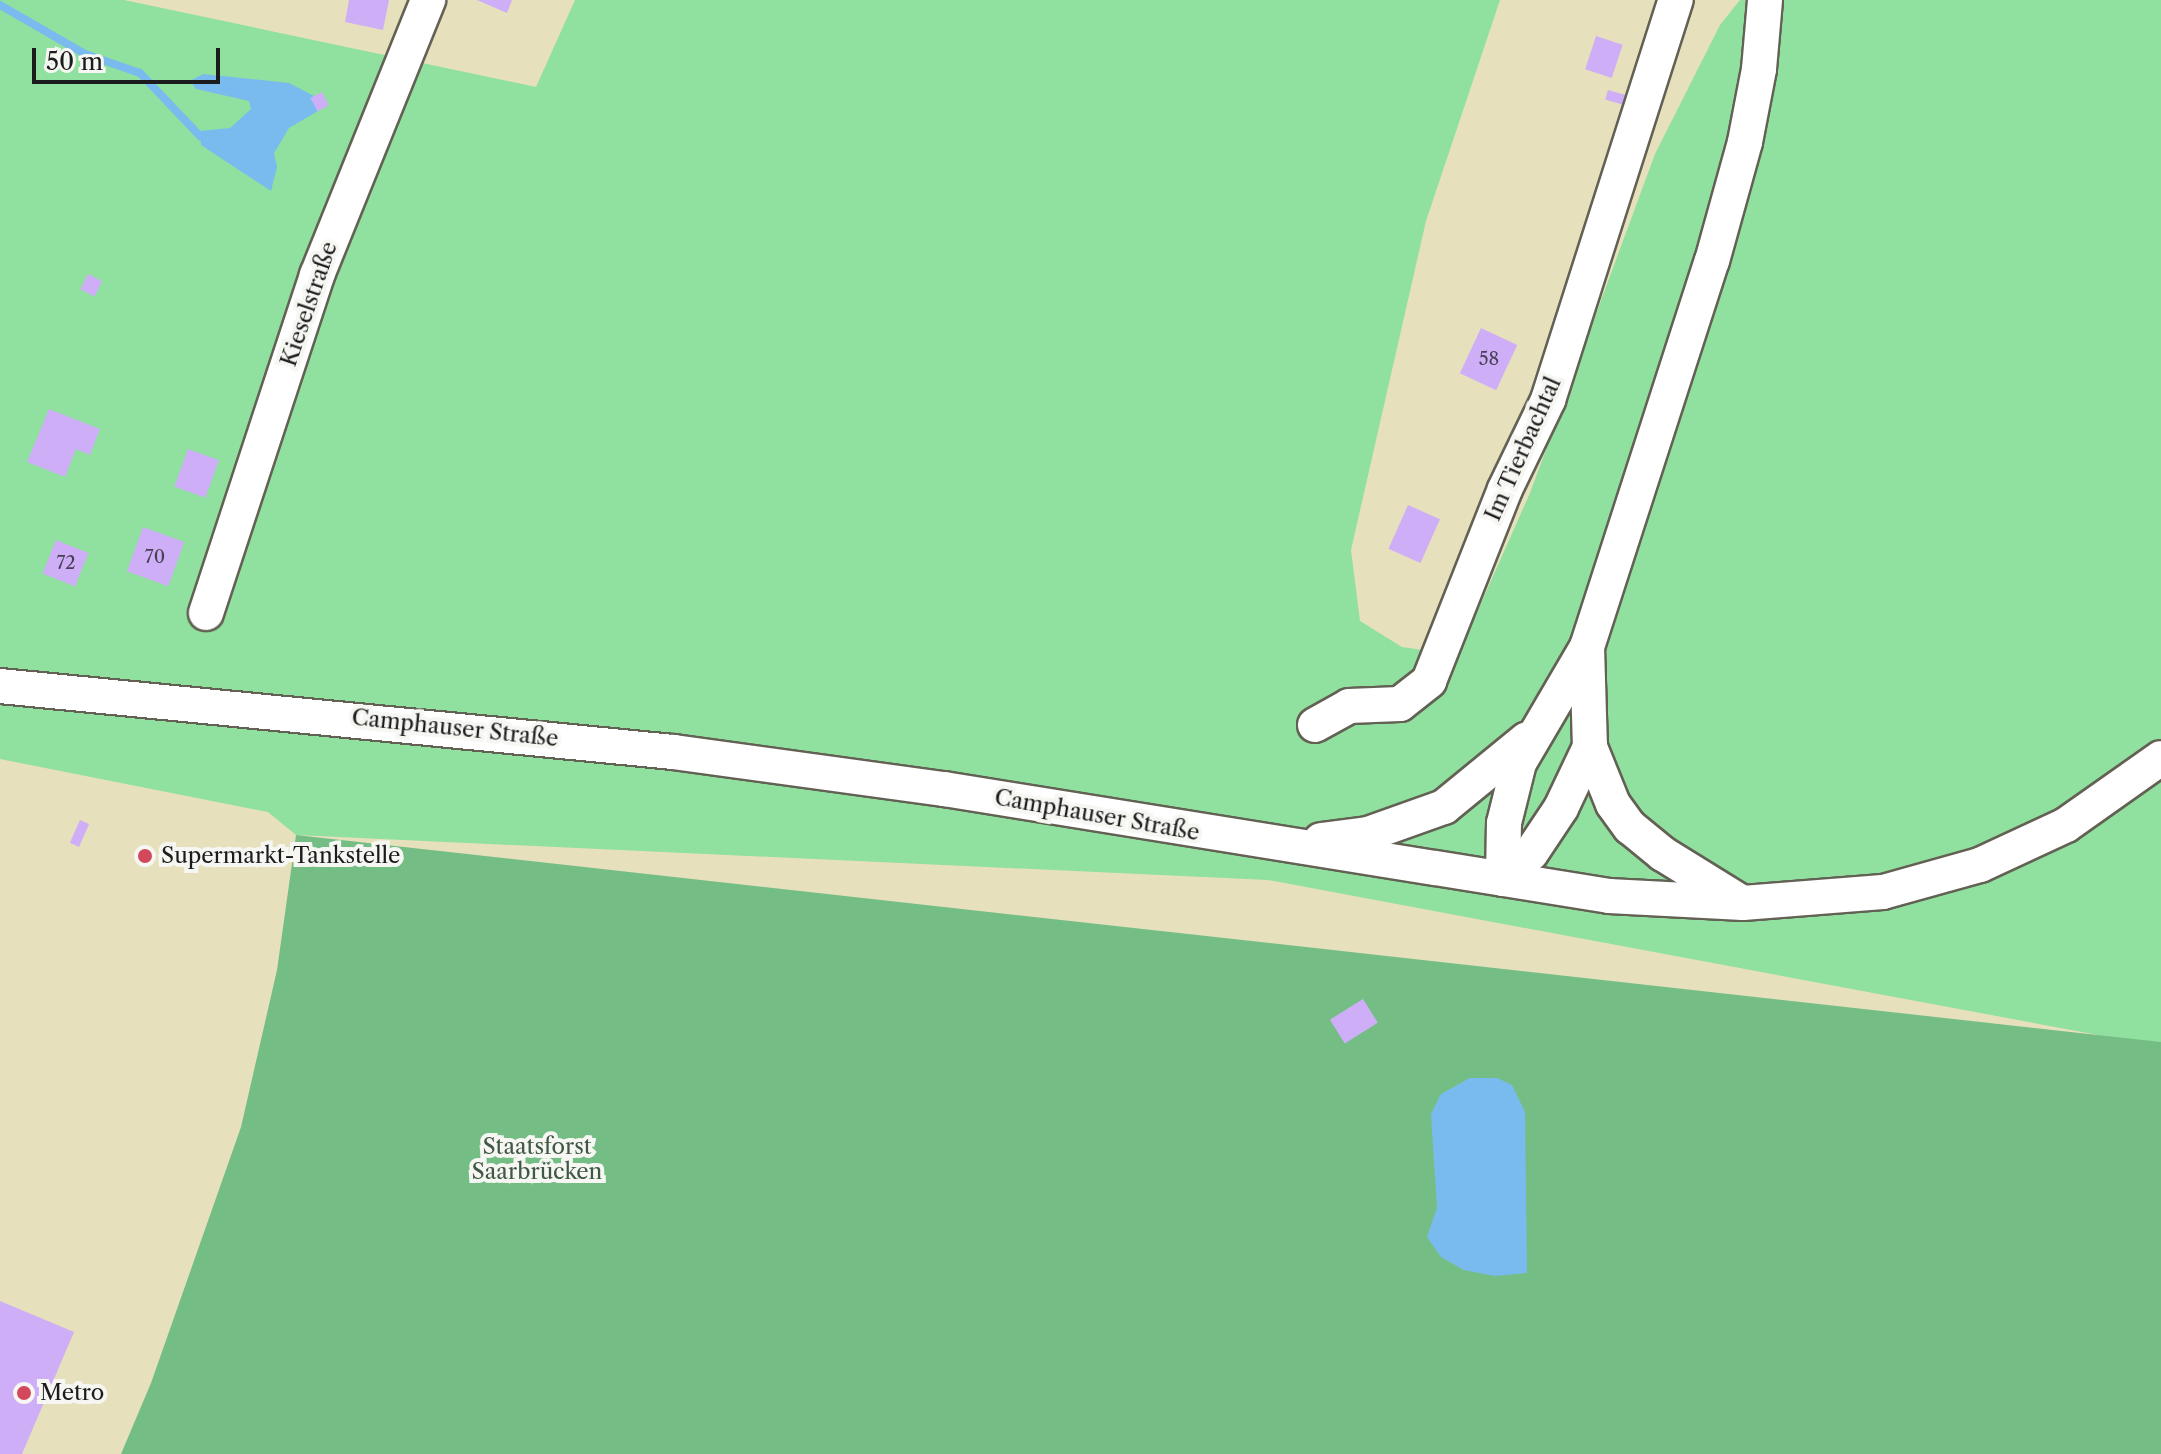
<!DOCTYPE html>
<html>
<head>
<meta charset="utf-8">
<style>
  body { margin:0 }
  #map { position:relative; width:2161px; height:1454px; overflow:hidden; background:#e7e0bd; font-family:"Libre Caslon Text",serif }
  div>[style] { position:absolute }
  .green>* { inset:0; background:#90e09f }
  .forest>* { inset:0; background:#74be86 }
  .water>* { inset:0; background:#7abbef }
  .stream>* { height:8px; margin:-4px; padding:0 4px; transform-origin:4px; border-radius:4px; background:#7abbef }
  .building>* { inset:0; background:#cdaef7; transform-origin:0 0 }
  .roads { filter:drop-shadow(2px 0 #636154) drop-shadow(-2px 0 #636154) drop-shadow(0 2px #636154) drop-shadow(0 -2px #636154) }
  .minor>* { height:34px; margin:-17px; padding:0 17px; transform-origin:17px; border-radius:17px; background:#fff }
  .dots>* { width:22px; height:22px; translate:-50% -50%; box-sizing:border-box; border:4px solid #f6f6f2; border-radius:50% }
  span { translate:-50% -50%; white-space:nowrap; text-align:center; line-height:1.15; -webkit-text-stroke:8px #f6f6f2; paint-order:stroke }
  .number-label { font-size:18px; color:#484053 }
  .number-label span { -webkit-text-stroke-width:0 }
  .street-label { font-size:22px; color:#1c1c1c }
  .poi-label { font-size:22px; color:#1c1c1c }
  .left { translate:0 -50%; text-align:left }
  .park-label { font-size:22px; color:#3f5743 }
  .scale { position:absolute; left:32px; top:48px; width:188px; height:36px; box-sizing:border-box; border:4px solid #1c1c1c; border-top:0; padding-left:10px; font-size:24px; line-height:28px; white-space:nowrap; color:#1c1c1c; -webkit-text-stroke:6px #f6f6f2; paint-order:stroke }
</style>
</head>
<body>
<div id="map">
  <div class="green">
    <i style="clip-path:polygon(0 0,124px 0,536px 87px,575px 0,1500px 0,1426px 221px,1351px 550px,1360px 621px,1402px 647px,1458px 655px,1530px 493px,1655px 154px,1720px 25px,1740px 0,2161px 0,2161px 1042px,2125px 1040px,1268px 880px,296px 835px,268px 812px,0 759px)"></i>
  </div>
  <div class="forest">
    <i style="clip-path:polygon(296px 835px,2161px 1042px,2161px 1454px,121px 1454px,151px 1383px,241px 1127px,277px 970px)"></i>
  </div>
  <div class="water">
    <i style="clip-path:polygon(203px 74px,289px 83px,314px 96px,318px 111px,289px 128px,274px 153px,277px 167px,271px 191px,201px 145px,200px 131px,230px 128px,251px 109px,249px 101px,196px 89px,190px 81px)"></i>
    <i style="clip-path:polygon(1470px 1078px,1497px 1078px,1512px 1085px,1525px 1112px,1527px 1273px,1495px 1276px,1464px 1270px,1441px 1257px,1427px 1237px,1437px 1208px,1431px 1114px,1441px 1094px)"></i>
  </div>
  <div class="stream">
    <i style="left:0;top:5px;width:98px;rotate:30deg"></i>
    <i style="left:85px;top:54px;width:58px;rotate:19.1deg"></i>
    <i style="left:140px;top:73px;width:88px;rotate:46.4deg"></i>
  </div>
  <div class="building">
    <i style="clip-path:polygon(349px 0,389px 0,383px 30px,345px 22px)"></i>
    <i style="clip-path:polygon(477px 0,512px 0,507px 13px)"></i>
    <i style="left:1596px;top:36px;width:28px;height:35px;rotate:18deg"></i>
    <i style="left:1608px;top:90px;width:22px;height:10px;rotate:16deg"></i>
    <i style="left:322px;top:92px;width:15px;height:13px;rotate:62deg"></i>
    <i style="left:88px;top:274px;width:16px;height:17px;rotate:27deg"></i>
    <i style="left:1481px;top:328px;width:40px;height:50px;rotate:25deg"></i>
    <i style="clip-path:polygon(49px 409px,100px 429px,90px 455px,76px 449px,65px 477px,27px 462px)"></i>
    <i style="left:188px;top:449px;width:33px;height:40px;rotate:20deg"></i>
    <i style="left:1408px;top:505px;width:35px;height:48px;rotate:24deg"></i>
    <i style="left:143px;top:527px;width:44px;height:47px;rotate:20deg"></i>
    <i style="left:56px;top:540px;width:35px;height:36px;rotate:22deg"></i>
    <i style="left:80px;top:820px;width:10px;height:25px;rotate:24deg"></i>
    <i style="left:1363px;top:999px;width:28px;height:39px;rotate:58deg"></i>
    <i style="clip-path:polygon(0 1301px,74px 1332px,22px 1454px,0 1454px)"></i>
  </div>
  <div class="roads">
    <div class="minor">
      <i style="left:206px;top:613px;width:356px;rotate:-71.8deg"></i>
      <i style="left:317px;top:275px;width:297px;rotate:-68deg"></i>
      <i style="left:1587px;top:647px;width:100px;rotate:88.3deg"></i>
      <i style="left:1590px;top:747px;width:61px;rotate:68deg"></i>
      <i style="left:1613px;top:804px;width:29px;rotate:54deg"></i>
      <i style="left:1630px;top:827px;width:43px;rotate:39.3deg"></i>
      <i style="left:1663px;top:854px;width:89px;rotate:31.7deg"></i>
      <i style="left:0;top:686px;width:676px;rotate:5.6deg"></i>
      <i style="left:673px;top:752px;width:274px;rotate:7.8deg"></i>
      <i style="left:944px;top:789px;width:674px;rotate:9.14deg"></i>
      <i style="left:1609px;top:896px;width:134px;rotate:3deg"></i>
      <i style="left:1743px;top:903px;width:140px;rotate:-4.5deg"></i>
      <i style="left:1883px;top:892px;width:101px;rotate:-15.6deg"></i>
      <i style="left:1980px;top:865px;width:95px;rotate:-24.9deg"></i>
      <i style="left:2066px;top:825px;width:116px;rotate:-35.2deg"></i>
      <i style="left:1315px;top:725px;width:39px;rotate:-29deg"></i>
      <i style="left:1349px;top:706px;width:51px;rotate:-2.2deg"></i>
      <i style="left:1400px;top:704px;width:37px;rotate:-38deg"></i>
      <i style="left:1429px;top:681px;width:206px;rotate:-68.4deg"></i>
      <i style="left:1505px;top:489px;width:99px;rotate:-64.2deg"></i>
      <i style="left:1548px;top:400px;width:420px;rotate:-72.3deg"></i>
      <i style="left:1321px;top:840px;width:47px;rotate:-7.3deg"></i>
      <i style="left:1368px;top:834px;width:81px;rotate:-19.6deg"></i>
      <i style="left:1444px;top:807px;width:107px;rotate:-39.3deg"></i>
      <i style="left:1503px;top:879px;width:56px;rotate:-89deg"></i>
      <i style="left:1504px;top:823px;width:62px;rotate:-76deg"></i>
      <i style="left:1519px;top:763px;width:134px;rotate:-59.6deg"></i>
      <i style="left:1587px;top:647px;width:406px;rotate:-72.1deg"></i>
      <i style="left:1712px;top:261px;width:123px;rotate:-74.5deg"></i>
      <i style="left:1745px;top:142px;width:74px;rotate:-79.1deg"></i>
      <i style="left:1759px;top:69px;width:69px;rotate:-85deg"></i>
      <i style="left:1503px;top:879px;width:38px;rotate:-43deg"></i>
      <i style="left:1531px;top:853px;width:54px;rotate:-56.3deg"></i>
      <i style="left:1561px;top:808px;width:68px;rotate:-64.6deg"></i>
    </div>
  </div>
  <div class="dots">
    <i style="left:145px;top:856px;background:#d1495b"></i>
    <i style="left:24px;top:1393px;background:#d1495b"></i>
  </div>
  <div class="number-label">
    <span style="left:1489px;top:359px">58</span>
    <span style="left:155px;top:557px">70</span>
    <span style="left:66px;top:563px">72</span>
  </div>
  <div class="street-label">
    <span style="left:309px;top:304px;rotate:-71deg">Kieselstraße</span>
    <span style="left:1523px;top:449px;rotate:-66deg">Im Tierbachtal</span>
    <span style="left:455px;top:728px;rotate:6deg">Camphauser Straße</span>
    <span style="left:1097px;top:815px;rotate:10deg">Camphauser Straße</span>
  </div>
  <div class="poi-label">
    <span class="left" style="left:161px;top:856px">Supermarkt-Tankstelle</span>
    <span class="left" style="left:40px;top:1393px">Metro</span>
  </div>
  <div class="park-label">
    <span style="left:537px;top:1159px">Staatsforst<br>Saarbrücken</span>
  </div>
  <div class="scale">50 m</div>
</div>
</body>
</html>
